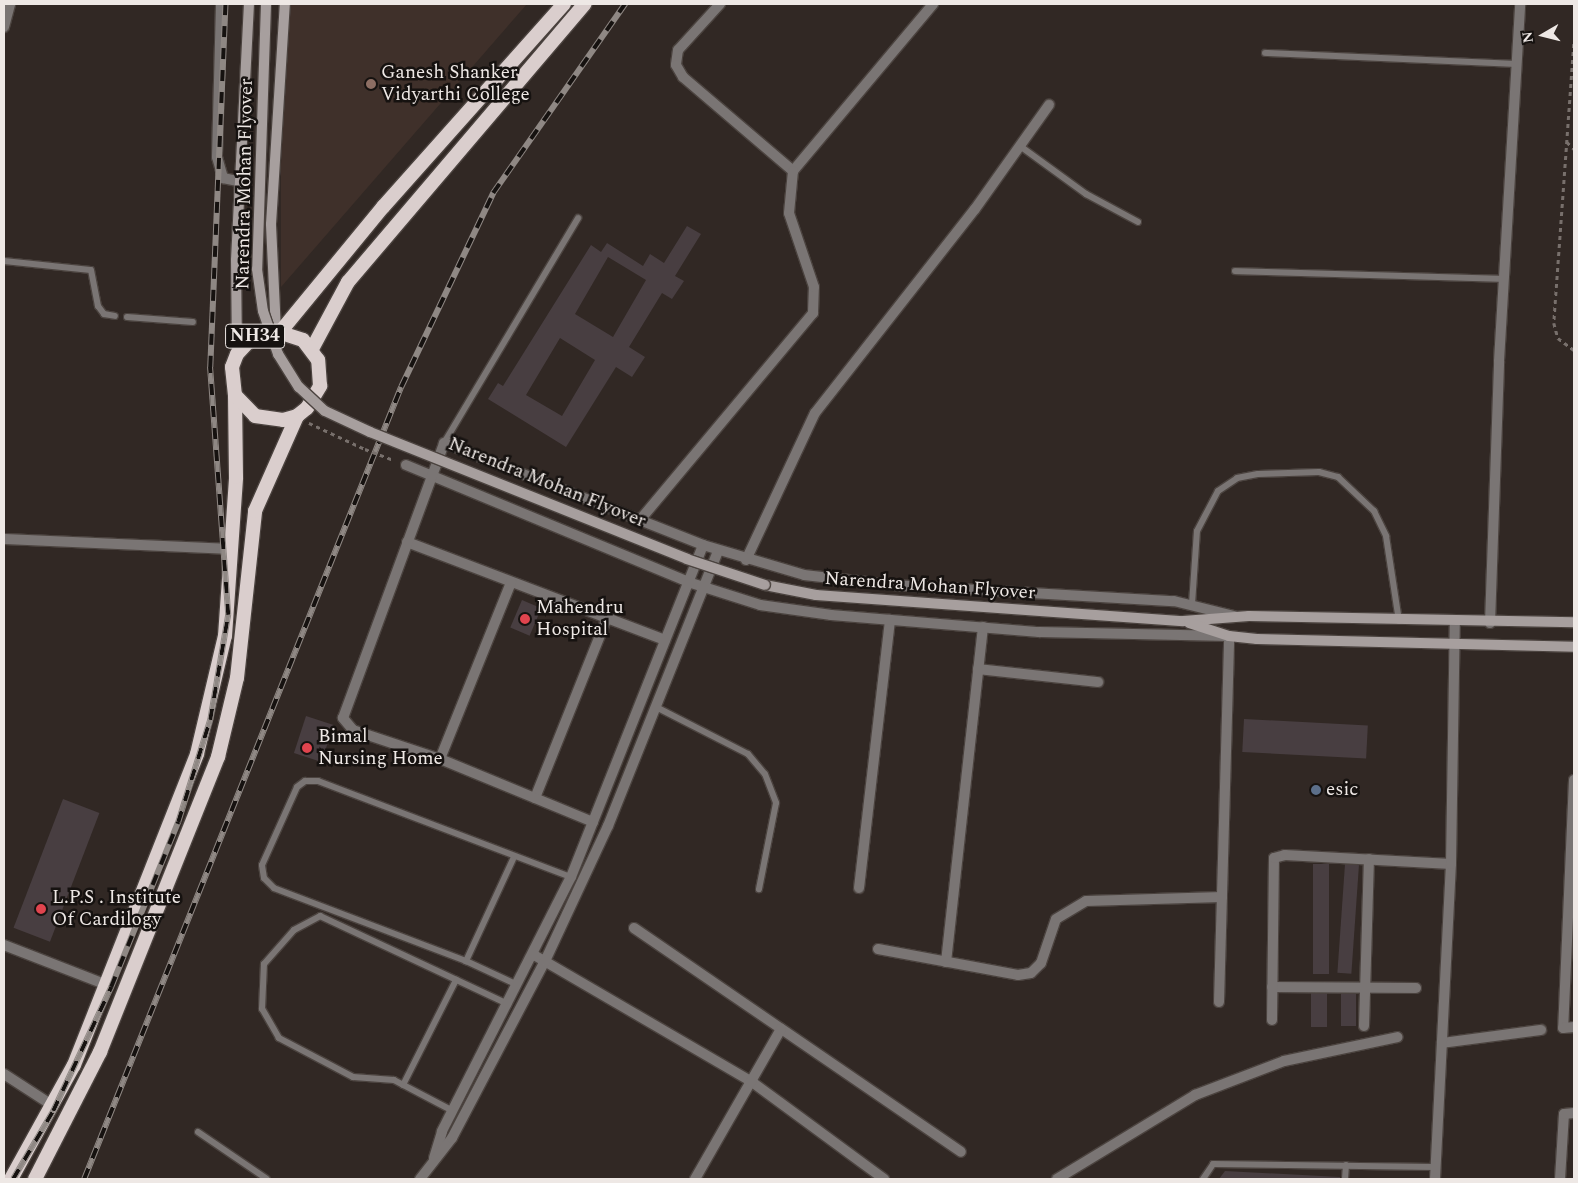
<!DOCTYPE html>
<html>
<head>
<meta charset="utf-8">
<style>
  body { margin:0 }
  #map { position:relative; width:1578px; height:1183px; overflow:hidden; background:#312824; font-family:Spectral,serif }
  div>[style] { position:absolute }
  .built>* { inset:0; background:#3f302a }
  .building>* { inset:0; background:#483e41; transform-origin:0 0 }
  .path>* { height:2.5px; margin-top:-1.25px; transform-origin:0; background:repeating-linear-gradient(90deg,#78706c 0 4px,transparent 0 8px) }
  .roads { filter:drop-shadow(1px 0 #4b433f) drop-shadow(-1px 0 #4b433f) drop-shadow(0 1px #4b433f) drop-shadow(0 -1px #4b433f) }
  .service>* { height:6px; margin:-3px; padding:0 3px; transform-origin:3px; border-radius:3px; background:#7a7574 }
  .minor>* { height:10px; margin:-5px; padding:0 5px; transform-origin:5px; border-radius:5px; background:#7a7574 }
  .tertiary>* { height:10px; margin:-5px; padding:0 5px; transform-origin:5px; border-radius:5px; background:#7a7574 }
  .secondary>* { height:10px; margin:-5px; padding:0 5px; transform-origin:5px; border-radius:5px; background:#a79f9e }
  .trunk>* { height:14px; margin:-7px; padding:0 7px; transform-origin:7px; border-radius:7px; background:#dacecd }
  .rail>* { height:5.5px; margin-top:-2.75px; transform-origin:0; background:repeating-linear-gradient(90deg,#161210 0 11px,#8f8884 0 22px); box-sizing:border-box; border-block:1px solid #8f8884 }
  .path-bridge>* { height:2.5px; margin-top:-1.25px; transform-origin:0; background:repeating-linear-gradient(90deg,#78706c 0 4px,transparent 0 8px) }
  .bridges { filter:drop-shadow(1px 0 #4b433f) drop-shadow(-1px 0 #4b433f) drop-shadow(0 1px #4b433f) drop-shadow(0 -1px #4b433f) }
  .secondary-bridge>* { height:10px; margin:-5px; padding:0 5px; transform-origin:5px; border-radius:5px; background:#a79f9e }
  .dots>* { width:14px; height:14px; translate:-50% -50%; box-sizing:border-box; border:2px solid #161210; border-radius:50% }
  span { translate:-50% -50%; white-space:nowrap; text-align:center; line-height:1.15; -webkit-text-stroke:5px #161210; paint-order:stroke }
  .shield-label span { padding:1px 4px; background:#161210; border:1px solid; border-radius:4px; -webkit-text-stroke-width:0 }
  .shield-label { font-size:18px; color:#eee8e5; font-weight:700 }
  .poi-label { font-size:19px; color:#eee8e5 }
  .left { translate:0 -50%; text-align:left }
  .street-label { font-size:19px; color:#eee8e5 }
  .frame { position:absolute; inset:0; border:5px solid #eee8e5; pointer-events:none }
  .north { position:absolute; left:1518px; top:10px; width:50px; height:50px; -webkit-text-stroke:4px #161210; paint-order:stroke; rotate:262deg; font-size:14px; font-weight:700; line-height:20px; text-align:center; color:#eee8e5 }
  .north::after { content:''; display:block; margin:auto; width:18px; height:22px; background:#eee8e5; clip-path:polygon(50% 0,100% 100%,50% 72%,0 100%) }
</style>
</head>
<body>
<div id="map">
  <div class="built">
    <i style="clip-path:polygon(290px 4px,527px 4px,281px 287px,281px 164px)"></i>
  </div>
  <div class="building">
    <i style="clip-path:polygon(evenodd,687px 226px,701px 234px,675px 276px,684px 281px,672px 299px,662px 293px,629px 347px,645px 357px,632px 377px,616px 367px,566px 447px,488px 399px,498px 383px,503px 386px,591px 245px,601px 252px,607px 243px,643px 266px,650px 254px,664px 263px,687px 226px,608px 257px,646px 280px,613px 337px,575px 314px,608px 257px,687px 226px,560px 338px,595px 360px,562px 416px,526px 395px,560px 338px)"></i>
    <i style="left:522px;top:600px;width:21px;height:30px;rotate:23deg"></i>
    <i style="left:306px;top:716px;width:29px;height:39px;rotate:18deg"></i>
    <i style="left:1244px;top:719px;width:124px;height:33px;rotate:3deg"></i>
    <i style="left:63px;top:799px;width:39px;height:138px;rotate:21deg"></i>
    <i style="left:1313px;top:864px;width:16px;height:110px"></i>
    <i style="left:1345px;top:864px;width:14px;height:109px;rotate:4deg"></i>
    <i style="left:1311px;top:989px;width:16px;height:38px"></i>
    <i style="left:1341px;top:989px;width:15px;height:37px"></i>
    <i style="clip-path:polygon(1225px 1171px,1340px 1177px,1340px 1179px,1219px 1179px)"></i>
  </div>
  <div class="path">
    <i style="left:1574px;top:44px;width:280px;rotate:94.1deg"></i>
    <i style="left:1554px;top:323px;width:16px;rotate:75deg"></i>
    <i style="left:1558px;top:338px;width:20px;rotate:37deg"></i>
    <i style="left:1567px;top:142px;width:10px;rotate:45deg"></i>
    <i style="left:309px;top:423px;width:62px;rotate:24.9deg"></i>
  </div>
  <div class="roads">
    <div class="service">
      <i style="left:1265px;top:53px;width:249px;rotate:2.5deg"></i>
      <i style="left:1020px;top:146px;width:82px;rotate:36deg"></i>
      <i style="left:1086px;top:194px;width:59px;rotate:28.3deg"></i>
      <i style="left:4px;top:261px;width:87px;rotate:5.9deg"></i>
      <i style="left:91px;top:270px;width:37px;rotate:79deg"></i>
      <i style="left:98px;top:306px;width:10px;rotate:53deg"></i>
      <i style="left:104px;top:314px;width:11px;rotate:10deg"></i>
      <i style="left:1235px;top:271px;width:269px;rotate:1.7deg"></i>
      <i style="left:127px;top:317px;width:66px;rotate:4.3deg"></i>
      <i style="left:444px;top:443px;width:262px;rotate:-59.2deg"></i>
      <i style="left:1192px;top:604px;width:73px;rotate:-86.1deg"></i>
      <i style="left:1197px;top:531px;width:45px;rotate:-62.3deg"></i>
      <i style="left:1218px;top:491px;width:23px;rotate:-34deg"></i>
      <i style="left:1237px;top:478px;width:21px;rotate:-11deg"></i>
      <i style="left:1258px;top:474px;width:61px;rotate:-1.9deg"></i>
      <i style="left:1319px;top:472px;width:20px;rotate:15deg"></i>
      <i style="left:1338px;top:477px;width:50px;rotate:43.4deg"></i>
      <i style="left:1374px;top:511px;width:28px;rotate:64deg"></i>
      <i style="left:1386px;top:536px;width:86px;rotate:81.3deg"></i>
      <i style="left:656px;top:707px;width:103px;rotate:27.1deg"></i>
      <i style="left:748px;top:754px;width:26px;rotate:50deg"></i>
      <i style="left:765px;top:774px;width:31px;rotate:69deg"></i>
      <i style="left:776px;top:803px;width:88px;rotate:101.2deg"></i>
      <i style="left:514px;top:857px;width:115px;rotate:114.8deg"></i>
      <i style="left:466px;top:961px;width:205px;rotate:-159.2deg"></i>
      <i style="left:274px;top:888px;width:14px;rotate:-135deg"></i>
      <i style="left:264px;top:878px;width:13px;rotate:-99deg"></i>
      <i style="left:262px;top:865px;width:85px;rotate:-65.8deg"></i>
      <i style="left:297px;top:787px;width:10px;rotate:-37deg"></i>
      <i style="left:305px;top:781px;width:13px"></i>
      <i style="left:318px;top:781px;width:271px;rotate:20.8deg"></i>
      <i style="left:466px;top:961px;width:57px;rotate:24.8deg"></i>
      <i style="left:403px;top:1085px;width:118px;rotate:-63.2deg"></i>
      <i style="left:453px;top:1111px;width:67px;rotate:-152.3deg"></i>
      <i style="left:394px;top:1080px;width:41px;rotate:-175.8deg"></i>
      <i style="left:353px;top:1077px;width:84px;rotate:-152.2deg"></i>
      <i style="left:279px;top:1038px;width:34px;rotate:-120deg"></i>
      <i style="left:262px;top:1009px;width:45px;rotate:-87.5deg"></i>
      <i style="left:264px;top:964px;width:45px;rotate:-48.6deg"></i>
      <i style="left:294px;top:930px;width:30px;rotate:-28deg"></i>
      <i style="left:320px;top:916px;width:208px;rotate:25.1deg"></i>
      <i style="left:198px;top:1132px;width:83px;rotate:34.3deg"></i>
      <i style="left:1203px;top:1179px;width:18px;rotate:-56deg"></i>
      <i style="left:1213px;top:1164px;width:222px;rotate:0.8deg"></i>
      <i style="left:1345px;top:1179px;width:14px;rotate:-86deg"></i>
    </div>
    <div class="minor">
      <i style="left:221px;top:4px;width:153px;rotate:91.5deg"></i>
      <i style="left:217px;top:157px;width:22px;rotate:74deg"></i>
      <i style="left:223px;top:178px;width:19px;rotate:12deg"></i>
      <i style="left:720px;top:4px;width:62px;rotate:132.4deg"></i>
      <i style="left:678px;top:50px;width:15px;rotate:98deg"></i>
      <i style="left:676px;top:65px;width:14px;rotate:60deg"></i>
      <i style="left:683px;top:77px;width:145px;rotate:40.5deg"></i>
      <i style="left:793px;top:171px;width:218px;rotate:-50deg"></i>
      <i style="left:4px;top:27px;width:24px;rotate:-75deg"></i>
      <i style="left:406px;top:465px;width:305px;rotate:22.5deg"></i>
      <i style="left:640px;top:520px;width:270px;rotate:-50.1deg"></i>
      <i style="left:813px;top:313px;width:26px;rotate:-88deg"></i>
      <i style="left:814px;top:287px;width:78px;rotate:-108.7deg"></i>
      <i style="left:789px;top:213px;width:42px;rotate:-84.6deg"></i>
      <i style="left:4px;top:539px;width:228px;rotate:2.5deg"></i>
      <i style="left:407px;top:542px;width:276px;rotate:20.8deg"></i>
      <i style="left:746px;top:560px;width:162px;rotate:-64.9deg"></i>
      <i style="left:815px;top:413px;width:259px;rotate:-51.9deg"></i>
      <i style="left:975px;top:209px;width:128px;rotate:-54.6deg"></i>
      <i style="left:1490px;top:623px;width:262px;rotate:-88deg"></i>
      <i style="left:1499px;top:361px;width:358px;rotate:-86.6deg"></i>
      <i style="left:978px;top:669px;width:121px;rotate:6.2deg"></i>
      <i style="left:440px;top:759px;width:191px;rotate:-68.1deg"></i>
      <i style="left:1574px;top:780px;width:248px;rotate:92.5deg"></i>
      <i style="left:1563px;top:1028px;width:11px;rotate:-5deg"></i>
      <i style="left:535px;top:798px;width:194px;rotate:-68.2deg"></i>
      <i style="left:593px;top:822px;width:165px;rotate:-157.6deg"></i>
      <i style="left:440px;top:759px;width:92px;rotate:-161.6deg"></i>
      <i style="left:353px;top:730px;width:16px;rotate:-130deg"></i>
      <i style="left:343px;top:718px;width:293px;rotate:-69.8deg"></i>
      <i style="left:444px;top:443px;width:278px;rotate:21.5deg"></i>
      <i style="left:859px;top:888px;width:270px;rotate:-83.4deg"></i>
      <i style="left:634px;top:928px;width:396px;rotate:34.4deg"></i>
      <i style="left:4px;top:945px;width:110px;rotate:21.2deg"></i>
      <i style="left:878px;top:949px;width:142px;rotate:10.5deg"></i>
      <i style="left:1018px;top:975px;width:13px;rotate:-9deg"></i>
      <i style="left:1031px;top:973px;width:14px;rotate:-45deg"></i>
      <i style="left:1041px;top:963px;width:46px;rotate:-71.2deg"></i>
      <i style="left:1056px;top:919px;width:35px;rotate:-31deg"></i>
      <i style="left:1086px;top:901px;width:136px;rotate:-1.7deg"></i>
      <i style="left:534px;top:955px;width:252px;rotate:30.2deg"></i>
      <i style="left:752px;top:1082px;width:164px;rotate:36.3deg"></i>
      <i style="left:946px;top:962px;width:337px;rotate:-83.7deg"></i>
      <i style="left:1272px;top:987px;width:144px;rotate:0.4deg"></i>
      <i style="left:1219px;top:1002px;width:366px;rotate:-88.4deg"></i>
      <i style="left:1272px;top:1020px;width:162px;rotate:-89.3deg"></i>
      <i style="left:1274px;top:858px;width:11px;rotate:-15deg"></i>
      <i style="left:1285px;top:855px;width:166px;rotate:3.1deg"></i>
      <i style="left:1364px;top:1026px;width:167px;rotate:-88.3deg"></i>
      <i style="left:1442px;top:1043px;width:100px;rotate:-7.5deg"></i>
      <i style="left:4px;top:1074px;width:57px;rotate:32.9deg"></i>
      <i style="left:695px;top:1179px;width:173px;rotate:-60.2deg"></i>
      <i style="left:1057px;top:1179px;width:162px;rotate:-31.3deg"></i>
      <i style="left:1195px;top:1095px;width:95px;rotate:-20.9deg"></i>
      <i style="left:1284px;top:1061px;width:116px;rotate:-11.9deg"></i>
      <i style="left:1435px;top:1179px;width:315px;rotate:-87.1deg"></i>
      <i style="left:1451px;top:864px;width:243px;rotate:-89.1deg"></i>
      <i style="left:1560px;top:1179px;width:65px;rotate:-86.5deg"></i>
      <i style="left:1564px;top:1114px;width:10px;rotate:-6deg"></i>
    </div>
    <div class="tertiary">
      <i style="left:688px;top:582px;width:76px;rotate:17.7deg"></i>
      <i style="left:760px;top:605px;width:72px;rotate:8deg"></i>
      <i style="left:831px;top:615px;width:209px;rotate:4.7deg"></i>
      <i style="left:1039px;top:632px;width:189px;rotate:1.2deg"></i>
      <i style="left:434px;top:1158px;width:28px;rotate:-73deg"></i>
      <i style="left:442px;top:1131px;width:285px;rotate:-63.1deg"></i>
      <i style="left:571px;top:877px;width:357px;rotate:-68.3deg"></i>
      <i style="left:703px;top:545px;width:105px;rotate:16.5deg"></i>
      <i style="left:804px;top:575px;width:90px;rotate:6.4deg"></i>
      <i style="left:893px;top:585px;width:281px;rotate:3.3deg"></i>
      <i style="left:1174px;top:601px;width:62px;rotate:14deg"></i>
      <i style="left:420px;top:1179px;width:52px;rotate:-52deg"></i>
      <i style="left:452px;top:1138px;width:200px;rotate:-62.3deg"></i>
      <i style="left:545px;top:961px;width:149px;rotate:-65deg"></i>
      <i style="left:608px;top:826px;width:296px;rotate:-68.2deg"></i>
    </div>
    <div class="secondary">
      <i style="left:276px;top:331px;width:107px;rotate:-92.7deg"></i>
      <i style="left:271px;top:224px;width:220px;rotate:-86.4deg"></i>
      <i style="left:237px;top:354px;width:94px;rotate:-90.6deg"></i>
      <i style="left:236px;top:260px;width:256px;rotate:-87.1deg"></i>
      <i style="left:765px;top:585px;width:52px;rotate:11.1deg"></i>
      <i style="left:816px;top:595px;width:368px;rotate:4.1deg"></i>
      <i style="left:1183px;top:621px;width:66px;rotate:-4.3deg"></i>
      <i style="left:1249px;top:616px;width:325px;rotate:1.1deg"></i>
      <i style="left:1189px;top:623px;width:42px;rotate:18deg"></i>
      <i style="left:1229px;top:636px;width:28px;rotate:6deg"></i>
      <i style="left:1257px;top:639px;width:317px;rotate:1.4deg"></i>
    </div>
    <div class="trunk">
      <i style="left:281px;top:331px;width:161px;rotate:-50.6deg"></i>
      <i style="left:383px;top:207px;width:272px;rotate:-48.3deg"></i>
      <i style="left:312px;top:349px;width:76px;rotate:-61.8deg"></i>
      <i style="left:348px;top:282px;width:365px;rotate:-49.6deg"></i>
      <i style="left:11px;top:1179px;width:130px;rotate:-61.1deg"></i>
      <i style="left:74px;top:1065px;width:334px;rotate:-68.4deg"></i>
      <i style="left:197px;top:754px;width:121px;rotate:-76.7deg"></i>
      <i style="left:225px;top:636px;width:159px;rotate:-86deg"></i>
      <i style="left:236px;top:477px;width:82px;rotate:-90.7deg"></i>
      <i style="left:35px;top:1179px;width:143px;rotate:-62.9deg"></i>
      <i style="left:100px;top:1052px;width:318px;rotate:-68.2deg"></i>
      <i style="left:218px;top:757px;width:81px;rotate:-76.5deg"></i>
      <i style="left:237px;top:678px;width:168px;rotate:-83.8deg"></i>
      <i style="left:255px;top:511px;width:104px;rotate:-66.1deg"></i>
      <i style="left:297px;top:416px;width:13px;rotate:-39deg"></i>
      <i style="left:307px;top:408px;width:26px;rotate:-59deg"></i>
      <i style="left:320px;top:386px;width:26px;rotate:-94deg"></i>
      <i style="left:318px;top:360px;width:25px;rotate:-127deg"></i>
      <i style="left:303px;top:340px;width:28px;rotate:-162deg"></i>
      <i style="left:276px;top:331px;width:24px;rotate:165deg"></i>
      <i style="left:253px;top:337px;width:23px;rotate:133deg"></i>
      <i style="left:237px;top:354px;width:14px;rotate:111deg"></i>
      <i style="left:232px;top:367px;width:28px;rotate:84deg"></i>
      <i style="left:235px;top:395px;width:29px;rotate:46deg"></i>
      <i style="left:255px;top:416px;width:28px;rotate:8deg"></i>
      <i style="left:283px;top:420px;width:15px;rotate:-16deg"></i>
    </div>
  </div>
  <div class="rail">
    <i style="left:13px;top:1179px;width:79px;rotate:-59.5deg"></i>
    <i style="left:53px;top:1111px;width:137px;rotate:-64.9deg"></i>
    <i style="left:111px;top:987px;width:178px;rotate:-67.9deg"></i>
    <i style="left:178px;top:822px;width:107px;rotate:-72.6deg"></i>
    <i style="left:210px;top:720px;width:107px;rotate:-80.3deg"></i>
    <i style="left:228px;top:615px;width:249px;rotate:-94.2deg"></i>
    <i style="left:210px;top:367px;width:363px;rotate:-87.6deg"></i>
    <i style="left:84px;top:1179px;width:853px;rotate:-68.19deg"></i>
    <i style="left:401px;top:387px;width:215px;rotate:-64.6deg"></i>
    <i style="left:493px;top:193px;width:231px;rotate:-55.1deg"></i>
  </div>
  <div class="path-bridge">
    <i style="left:365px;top:449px;width:31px;rotate:21deg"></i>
  </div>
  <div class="bridges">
    <div class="secondary-bridge">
      <i style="left:266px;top:4px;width:265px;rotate:91.9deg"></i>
      <i style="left:257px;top:269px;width:42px;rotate:81.9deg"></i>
      <i style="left:263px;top:311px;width:46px;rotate:70.8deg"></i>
      <i style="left:278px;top:354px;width:39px;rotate:58deg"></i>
      <i style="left:299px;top:387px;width:35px;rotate:43deg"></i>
      <i style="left:325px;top:411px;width:50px;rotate:25deg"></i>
      <i style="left:370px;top:432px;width:341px;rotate:21.8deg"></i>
      <i style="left:687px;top:559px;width:82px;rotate:18.4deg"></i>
    </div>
  </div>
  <div class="dots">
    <i style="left:371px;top:84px;background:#8d6e63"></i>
    <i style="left:525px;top:619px;background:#e0444e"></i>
    <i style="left:307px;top:748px;background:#e0444e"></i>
    <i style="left:1316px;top:790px;background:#5c6f8a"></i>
    <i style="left:41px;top:909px;background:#e0444e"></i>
  </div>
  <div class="shield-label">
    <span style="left:255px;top:336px">NH34</span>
  </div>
  <div class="poi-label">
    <span class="left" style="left:381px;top:84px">Ganesh Shanker<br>Vidyarthi College</span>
    <span class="left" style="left:536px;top:619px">Mahendru<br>Hospital</span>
    <span class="left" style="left:318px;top:748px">Bimal<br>Nursing Home</span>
    <span class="left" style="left:1326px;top:790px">esic</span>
    <span class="left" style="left:52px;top:909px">L.P.S . Institute<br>Of Cardilogy</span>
  </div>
  <div class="street-label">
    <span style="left:245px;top:184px;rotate:-89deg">Narendra Mohan Flyover</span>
    <span style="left:547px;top:483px;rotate:22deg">Narendra Mohan Flyover</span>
    <span style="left:930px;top:586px;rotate:4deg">Narendra Mohan Flyover</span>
  </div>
  <div class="frame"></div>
  <div class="north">N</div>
</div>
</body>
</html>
